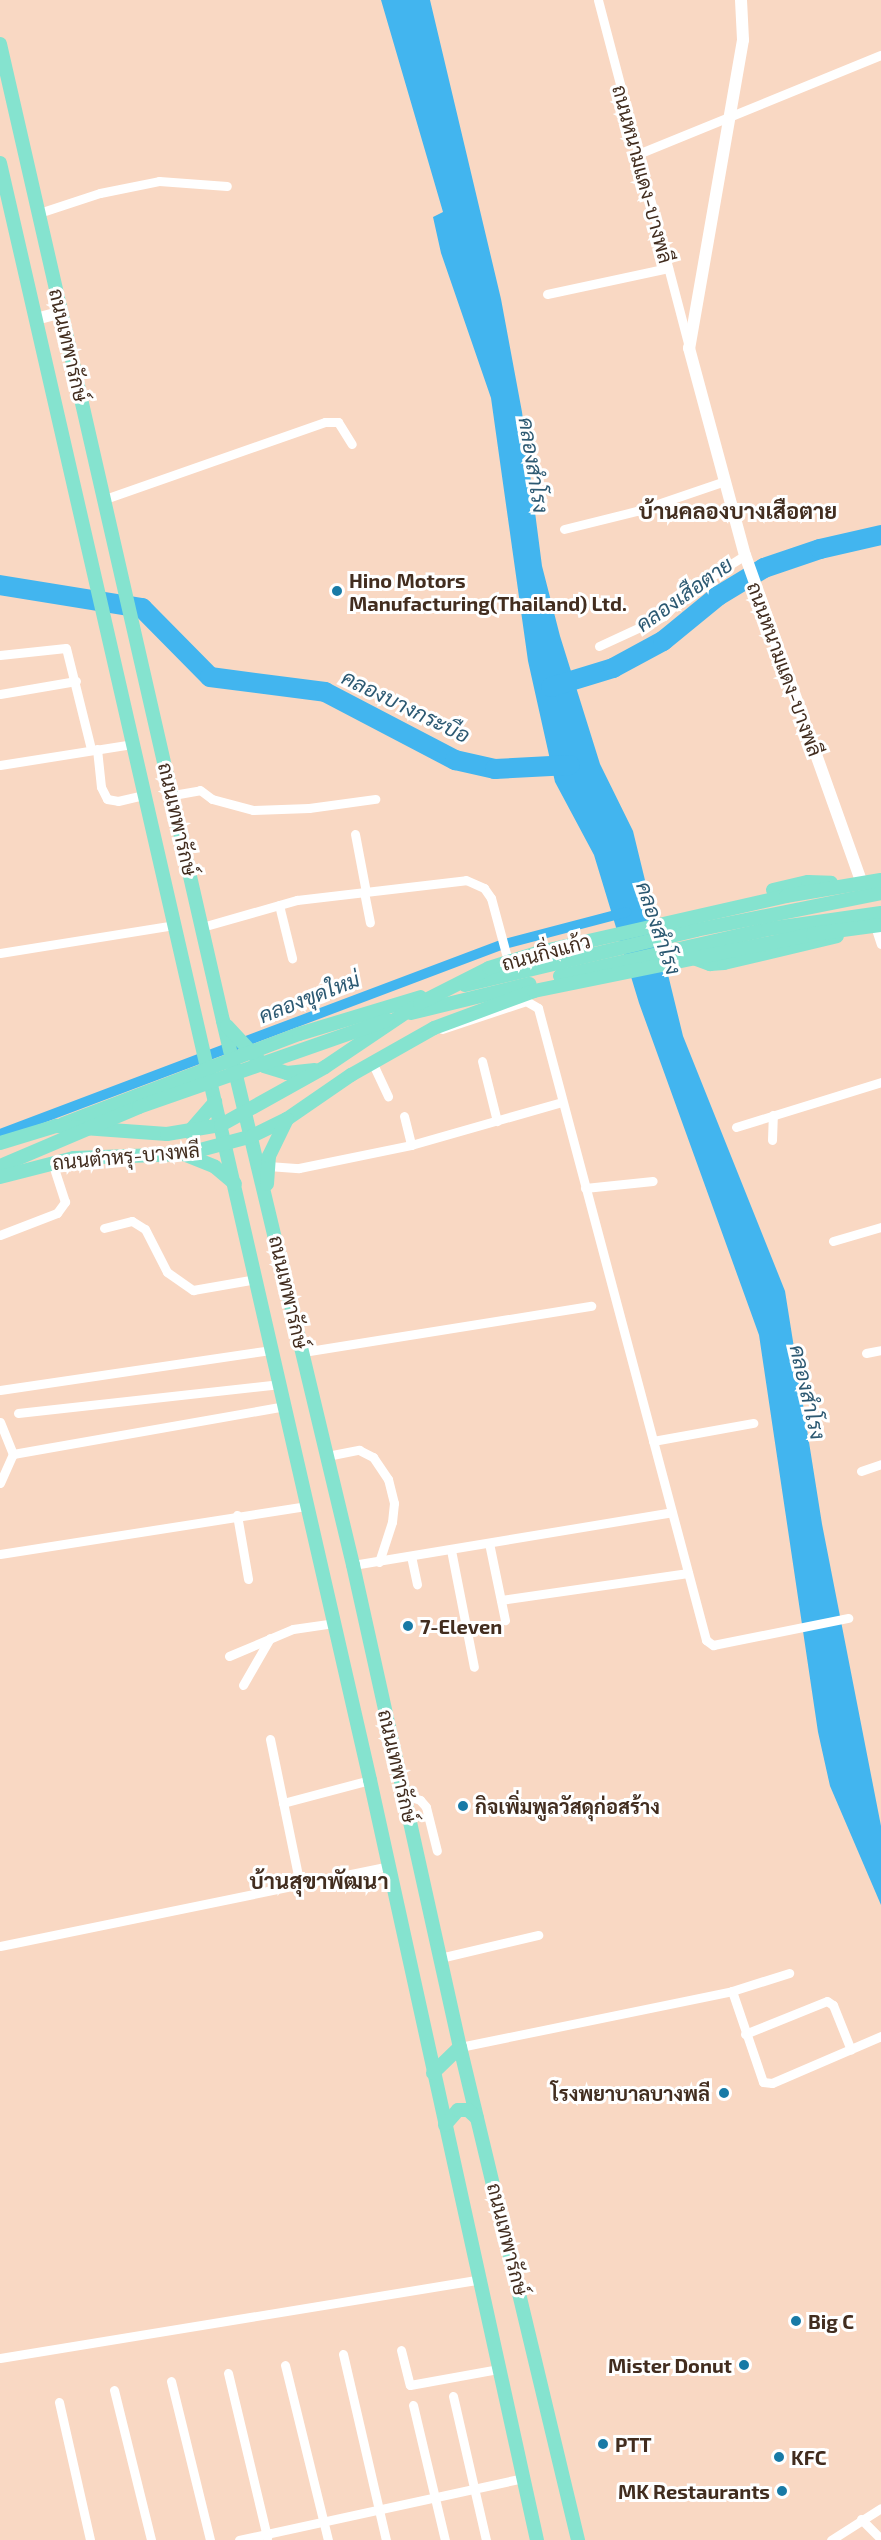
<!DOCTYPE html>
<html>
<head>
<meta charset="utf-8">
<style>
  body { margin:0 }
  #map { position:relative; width:881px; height:2540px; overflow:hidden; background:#f9d8c3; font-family:"Exo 2",Sarabun,sans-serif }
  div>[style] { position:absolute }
  .water>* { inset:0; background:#42b5ef }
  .canal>* { height:10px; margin:-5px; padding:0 5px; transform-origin:5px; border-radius:5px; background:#42b5ef }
  .river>* { height:20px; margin:-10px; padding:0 10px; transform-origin:10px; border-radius:10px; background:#42b5ef }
  .minor>* { height:9px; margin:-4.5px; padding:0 4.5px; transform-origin:4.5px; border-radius:4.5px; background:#fff }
  .secondary>* { height:12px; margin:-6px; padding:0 6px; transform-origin:6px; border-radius:6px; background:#fff }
  .primary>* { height:14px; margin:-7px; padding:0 7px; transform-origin:7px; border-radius:7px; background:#85e3cf }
  .dots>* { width:16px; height:16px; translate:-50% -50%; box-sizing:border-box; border:3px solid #fff; border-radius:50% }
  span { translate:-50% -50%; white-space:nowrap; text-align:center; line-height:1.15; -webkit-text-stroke:6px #fff; paint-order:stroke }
  .street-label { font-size:20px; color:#422d1f }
  .poi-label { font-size:20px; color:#422d1f; font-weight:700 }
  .left { translate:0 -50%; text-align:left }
  .right { translate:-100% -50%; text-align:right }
  .water-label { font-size:21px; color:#2c5972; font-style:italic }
  .quarter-label { font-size:22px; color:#422d1f; font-weight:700 }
</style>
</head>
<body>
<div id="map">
  <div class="water">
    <i style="clip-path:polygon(381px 0,430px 0,501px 299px,522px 412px,542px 566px,560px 636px,600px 764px,633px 831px,683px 1036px,785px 1291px,822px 1524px,881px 1826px,881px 1905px,830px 1786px,818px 1732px,759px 1335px,639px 1003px,594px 855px,555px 782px,528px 661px,491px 398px,441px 253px,433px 217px,443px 212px)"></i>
  </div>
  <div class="canal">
    <i style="left:0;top:1134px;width:535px;rotate:-20.67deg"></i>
    <i style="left:501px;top:945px;width:130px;rotate:-14.7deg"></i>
  </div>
  <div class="river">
    <i style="left:0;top:585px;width:144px;rotate:9.2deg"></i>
    <i style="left:142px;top:608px;width:97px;rotate:45.4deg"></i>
    <i style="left:210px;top:677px;width:116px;rotate:7.4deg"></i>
    <i style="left:325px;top:692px;width:147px;rotate:27.6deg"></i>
    <i style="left:455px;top:760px;width:41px;rotate:12.7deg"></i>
    <i style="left:495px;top:769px;width:75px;rotate:-3.1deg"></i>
    <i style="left:551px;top:687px;width:65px;rotate:-17deg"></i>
    <i style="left:613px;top:668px;width:57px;rotate:-28.4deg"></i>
    <i style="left:663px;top:641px;width:71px;rotate:-39.3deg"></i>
    <i style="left:718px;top:596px;width:54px;rotate:-31.3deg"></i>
    <i style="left:764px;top:568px;width:59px;rotate:-18.7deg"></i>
    <i style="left:820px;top:549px;width:63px;rotate:-12.9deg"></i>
  </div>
  <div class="minor">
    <i style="left:598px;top:0;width:358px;rotate:75.3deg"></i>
    <i style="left:638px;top:154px;width:262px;rotate:-22.2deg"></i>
    <i style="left:39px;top:213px;width:64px;rotate:-18.2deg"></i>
    <i style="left:100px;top:193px;width:60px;rotate:-11.5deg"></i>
    <i style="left:159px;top:181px;width:68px;rotate:4.2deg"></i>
    <i style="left:547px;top:294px;width:124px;rotate:-12.1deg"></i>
    <i style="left:105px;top:499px;width:233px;rotate:-19.3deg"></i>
    <i style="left:325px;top:422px;width:13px"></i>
    <i style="left:338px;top:422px;width:26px;rotate:58deg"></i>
    <i style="left:564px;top:529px;width:75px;rotate:-13.9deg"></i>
    <i style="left:637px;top:511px;width:93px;rotate:-18.8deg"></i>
    <i style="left:599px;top:646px;width:72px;rotate:-24.8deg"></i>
    <i style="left:664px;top:616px;width:33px;rotate:-46deg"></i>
    <i style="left:687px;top:592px;width:69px;rotate:-32.5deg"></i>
    <i style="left:0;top:655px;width:66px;rotate:-6.1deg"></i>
    <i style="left:66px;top:648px;width:104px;rotate:76.1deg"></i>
    <i style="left:0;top:694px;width:77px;rotate:-9.7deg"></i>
    <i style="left:97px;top:749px;width:38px;rotate:84deg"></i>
    <i style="left:101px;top:787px;width:13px;rotate:63deg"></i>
    <i style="left:107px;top:799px;width:11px;rotate:10deg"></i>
    <i style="left:118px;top:801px;width:28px;rotate:-13deg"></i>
    <i style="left:0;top:765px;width:135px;rotate:-9deg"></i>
    <i style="left:173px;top:795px;width:27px;rotate:-10deg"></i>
    <i style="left:200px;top:790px;width:15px;rotate:37deg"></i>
    <i style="left:212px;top:799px;width:42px;rotate:15deg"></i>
    <i style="left:253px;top:810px;width:56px;rotate:-2deg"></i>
    <i style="left:309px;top:808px;width:67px;rotate:-7.8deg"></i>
    <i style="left:355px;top:834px;width:59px;rotate:79.3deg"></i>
    <i style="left:364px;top:892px;width:31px;rotate:79deg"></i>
    <i style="left:279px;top:905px;width:55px;rotate:76.2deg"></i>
    <i style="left:875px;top:926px;width:19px;rotate:72deg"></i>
    <i style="left:202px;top:927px;width:99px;rotate:-15.9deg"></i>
    <i style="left:297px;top:900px;width:170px;rotate:-6.7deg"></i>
    <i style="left:466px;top:880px;width:20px;rotate:24deg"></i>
    <i style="left:484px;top:888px;width:12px;rotate:55deg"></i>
    <i style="left:491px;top:898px;width:65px;rotate:74.9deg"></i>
    <i style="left:0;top:953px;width:176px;rotate:-9.1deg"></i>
    <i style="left:442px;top:1029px;width:89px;rotate:-18.4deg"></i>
    <i style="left:526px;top:1001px;width:14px;rotate:30deg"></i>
    <i style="left:538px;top:1008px;width:654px;rotate:75.11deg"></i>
    <i style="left:706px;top:1640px;width:9px;rotate:36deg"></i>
    <i style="left:713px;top:1645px;width:138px;rotate:-11.3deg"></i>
    <i style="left:482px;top:1061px;width:62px;rotate:76deg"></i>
    <i style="left:372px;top:1062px;width:38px;rotate:65deg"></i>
    <i style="left:404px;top:1116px;width:30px;rotate:76deg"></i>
    <i style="left:736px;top:1127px;width:152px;rotate:-17.2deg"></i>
    <i style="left:772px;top:1140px;width:25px;rotate:-88deg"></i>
    <i style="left:268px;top:1166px;width:31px;rotate:4deg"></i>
    <i style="left:299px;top:1168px;width:114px;rotate:-11.6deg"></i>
    <i style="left:411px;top:1145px;width:157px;rotate:-15.9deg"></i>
    <i style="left:585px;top:1188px;width:68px;rotate:-5.9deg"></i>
    <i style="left:104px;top:1228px;width:29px;rotate:-14deg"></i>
    <i style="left:132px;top:1221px;width:15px;rotate:32deg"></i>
    <i style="left:145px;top:1229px;width:48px;rotate:62.9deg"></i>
    <i style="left:167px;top:1272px;width:32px;rotate:35deg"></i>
    <i style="left:193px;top:1290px;width:64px;rotate:-9.9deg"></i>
    <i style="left:0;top:1235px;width:61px;rotate:-21.1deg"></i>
    <i style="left:57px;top:1213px;width:14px;rotate:-54deg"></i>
    <i style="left:65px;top:1202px;width:42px;rotate:-108deg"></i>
    <i style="left:833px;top:1241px;width:50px;rotate:-16.3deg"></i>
    <i style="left:303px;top:1352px;width:292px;rotate:-9.1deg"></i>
    <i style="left:866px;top:1353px;width:15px;rotate:-11deg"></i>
    <i style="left:0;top:1390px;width:275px;rotate:-8.4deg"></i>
    <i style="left:18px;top:1413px;width:264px;rotate:-6.3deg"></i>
    <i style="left:0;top:1422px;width:35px;rotate:68deg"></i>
    <i style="left:653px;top:1441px;width:102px;rotate:-10.2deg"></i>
    <i style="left:327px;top:1456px;width:33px;rotate:-11deg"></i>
    <i style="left:359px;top:1450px;width:16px;rotate:27deg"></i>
    <i style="left:373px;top:1457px;width:27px;rotate:56deg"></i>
    <i style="left:388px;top:1479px;width:25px;rotate:76deg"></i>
    <i style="left:394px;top:1503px;width:19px;rotate:96deg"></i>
    <i style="left:392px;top:1522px;width:42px;rotate:108deg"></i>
    <i style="left:861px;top:1471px;width:21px;rotate:-19deg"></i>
    <i style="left:0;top:1483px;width:32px;rotate:-66deg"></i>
    <i style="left:13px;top:1454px;width:275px;rotate:-10deg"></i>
    <i style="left:237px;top:1515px;width:65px;rotate:80.2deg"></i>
    <i style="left:489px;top:1543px;width:79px;rotate:78.3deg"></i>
    <i style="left:451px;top:1550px;width:119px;rotate:78.9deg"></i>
    <i style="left:0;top:1554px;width:311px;rotate:-8.9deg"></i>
    <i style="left:411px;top:1556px;width:29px;rotate:78deg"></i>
    <i style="left:353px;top:1565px;width:323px;rotate:-9.4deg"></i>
    <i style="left:501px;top:1600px;width:189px;rotate:-8.2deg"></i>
    <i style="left:229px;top:1656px;width:69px;rotate:-22.9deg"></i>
    <i style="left:293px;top:1629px;width:41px;rotate:-8.3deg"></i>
    <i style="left:243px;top:1685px;width:54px;rotate:-60.1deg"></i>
    <i style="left:270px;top:1739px;width:149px;rotate:78.4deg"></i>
    <i style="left:405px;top:1795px;width:16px;rotate:18deg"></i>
    <i style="left:420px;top:1800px;width:9px;rotate:49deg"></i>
    <i style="left:426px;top:1807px;width:45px;rotate:76deg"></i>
    <i style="left:283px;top:1803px;width:90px;rotate:-14.8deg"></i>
    <i style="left:0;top:1946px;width:397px;rotate:-11.6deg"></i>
    <i style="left:440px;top:1958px;width:101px;rotate:-13.2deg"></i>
    <i style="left:732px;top:1991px;width:96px;rotate:71.2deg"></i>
    <i style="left:763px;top:2082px;width:9px;rotate:6deg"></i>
    <i style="left:772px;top:2083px;width:119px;rotate:-23.3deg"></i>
    <i style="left:745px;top:2034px;width:88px;rotate:-21.9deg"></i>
    <i style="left:827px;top:2001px;width:7px;rotate:34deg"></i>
    <i style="left:833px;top:2005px;width:48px;rotate:68.2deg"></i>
    <i style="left:460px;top:2047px;width:278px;rotate:-11.6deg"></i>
    <i style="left:732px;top:1991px;width:60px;rotate:-17.5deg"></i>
    <i style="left:401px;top:2350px;width:36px;rotate:76deg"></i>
    <i style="left:410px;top:2385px;width:89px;rotate:-10.3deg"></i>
    <i style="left:343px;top:2354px;width:191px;rotate:77deg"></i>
    <i style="left:0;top:2358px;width:484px;rotate:-9.3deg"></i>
    <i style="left:285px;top:2365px;width:180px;rotate:76.2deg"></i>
    <i style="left:228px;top:2373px;width:169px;rotate:76.6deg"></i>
    <i style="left:171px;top:2381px;width:164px;rotate:76.2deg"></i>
    <i style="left:114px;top:2390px;width:154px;rotate:76.1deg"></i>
    <i style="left:453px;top:2396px;width:148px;rotate:77.1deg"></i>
    <i style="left:59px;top:2402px;width:141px;rotate:77.3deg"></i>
    <i style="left:413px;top:2405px;width:139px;rotate:76.7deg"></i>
    <i style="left:861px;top:2519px;width:28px;rotate:45deg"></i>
    <i style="left:239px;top:2540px;width:292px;rotate:-12.3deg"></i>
    <i style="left:831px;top:2540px;width:59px;rotate:-32.6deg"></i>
  </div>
  <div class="secondary">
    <i style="left:741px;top:0;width:40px;rotate:87.1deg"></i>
    <i style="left:743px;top:40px;width:313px;rotate:99.9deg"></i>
    <i style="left:689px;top:348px;width:214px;rotate:74.9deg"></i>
    <i style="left:745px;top:555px;width:348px;rotate:70.4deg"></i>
    <i style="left:36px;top:319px;width:27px;rotate:-15deg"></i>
  </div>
  <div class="primary">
    <i style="left:0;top:44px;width:1002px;rotate:77.14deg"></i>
    <i style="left:223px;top:1021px;width:559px;rotate:76.56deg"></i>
    <i style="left:353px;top:1565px;width:494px;rotate:77.5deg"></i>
    <i style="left:460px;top:2047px;width:507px;rotate:76.54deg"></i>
    <i style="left:0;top:163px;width:1659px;rotate:77.11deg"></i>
    <i style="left:370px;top:1780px;width:778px;rotate:77.61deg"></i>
    <i style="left:773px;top:890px;width:36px;rotate:-13deg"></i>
    <i style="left:808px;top:882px;width:23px;rotate:2deg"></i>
    <i style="left:696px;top:959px;width:15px;rotate:20deg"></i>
    <i style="left:710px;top:964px;width:14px;rotate:-4deg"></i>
    <i style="left:724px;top:963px;width:116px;rotate:-13.4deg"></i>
    <i style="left:560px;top:976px;width:213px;rotate:-12.7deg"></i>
    <i style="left:768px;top:929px;width:114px;rotate:-8.1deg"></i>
    <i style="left:465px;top:985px;width:237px;rotate:-13.4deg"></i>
    <i style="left:696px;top:930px;width:189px;rotate:-11.3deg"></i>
    <i style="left:411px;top:1013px;width:122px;rotate:-13.8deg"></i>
    <i style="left:227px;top:1026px;width:54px;rotate:47.2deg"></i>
    <i style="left:264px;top:1066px;width:24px;rotate:17deg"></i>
    <i style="left:287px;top:1073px;width:28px;rotate:-6deg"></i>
    <i style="left:63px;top:1124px;width:253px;rotate:-20.9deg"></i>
    <i style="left:299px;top:1034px;width:127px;rotate:-16.9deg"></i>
    <i style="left:189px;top:1132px;width:40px;rotate:-49deg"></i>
    <i style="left:0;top:1143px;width:59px;rotate:-16.9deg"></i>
    <i style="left:56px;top:1126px;width:111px;rotate:4.1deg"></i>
    <i style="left:167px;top:1134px;width:55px;rotate:-9.5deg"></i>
    <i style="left:221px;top:1125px;width:119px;rotate:-29.1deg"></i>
    <i style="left:325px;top:1067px;width:115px;rotate:-34deg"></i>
    <i style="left:420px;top:1003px;width:77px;rotate:-26.9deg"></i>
    <i style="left:489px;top:968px;width:53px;rotate:-17.4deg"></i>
    <i style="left:540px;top:952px;width:252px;rotate:-12.8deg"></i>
    <i style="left:786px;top:896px;width:96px;rotate:-9.6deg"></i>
    <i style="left:186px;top:1155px;width:31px;rotate:22deg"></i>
    <i style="left:215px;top:1167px;width:26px;rotate:40deg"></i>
    <i style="left:0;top:1166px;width:151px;rotate:-23deg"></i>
    <i style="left:139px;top:1107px;width:263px;rotate:-19.3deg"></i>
    <i style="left:0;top:1177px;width:76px;rotate:-14.4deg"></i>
    <i style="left:74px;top:1158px;width:111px;rotate:-2.1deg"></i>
    <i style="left:185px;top:1154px;width:69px;rotate:-15deg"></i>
    <i style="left:252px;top:1136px;width:39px;rotate:-26deg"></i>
    <i style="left:287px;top:1119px;width:78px;rotate:-34.5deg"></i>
    <i style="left:351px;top:1075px;width:95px;rotate:-29.5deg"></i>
    <i style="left:434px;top:1028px;width:107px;rotate:-20.3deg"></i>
    <i style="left:534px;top:991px;width:285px;rotate:-11.5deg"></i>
    <i style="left:813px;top:934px;width:69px;rotate:-7.5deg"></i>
    <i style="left:267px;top:1184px;width:28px;rotate:-86deg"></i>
    <i style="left:269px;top:1156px;width:41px;rotate:-64.1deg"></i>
    <i style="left:433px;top:2073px;width:37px;rotate:-44deg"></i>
    <i style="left:445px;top:2125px;width:20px;rotate:-49deg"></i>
    <i style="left:458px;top:2110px;width:10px"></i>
    <i style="left:468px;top:2110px;width:12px;rotate:42deg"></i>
  </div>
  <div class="dots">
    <i style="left:337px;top:591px;background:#187aa6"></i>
    <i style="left:408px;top:1626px;background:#187aa6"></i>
    <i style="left:463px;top:1806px;background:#187aa6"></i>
    <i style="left:724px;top:2093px;background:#187aa6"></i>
    <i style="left:796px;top:2321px;background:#187aa6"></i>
    <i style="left:744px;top:2365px;background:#187aa6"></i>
    <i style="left:603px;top:2444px;background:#187aa6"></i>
    <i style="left:779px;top:2457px;background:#187aa6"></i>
    <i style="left:782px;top:2491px;background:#187aa6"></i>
  </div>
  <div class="street-label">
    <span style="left:643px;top:174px;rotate:75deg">ถนนหนามแดง-บางพลี</span>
    <span style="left:69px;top:345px;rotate:77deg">ถนนเทพารักษ์</span>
    <span style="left:785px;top:669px;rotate:70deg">ถนนหนามแดง-บางพลี</span>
    <span style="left:178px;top:819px;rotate:77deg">ถนนเทพารักษ์</span>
    <span style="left:546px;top:952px;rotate:-15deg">ถนนกิ่งแก้ว</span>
    <span style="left:126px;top:1156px;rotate:-5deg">ถนนตำหรุ-บางพลี</span>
    <span style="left:289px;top:1292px;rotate:77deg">ถนนเทพารักษ์</span>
    <span style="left:398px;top:1766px;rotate:77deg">ถนนเทพารักษ์</span>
    <span style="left:508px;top:2239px;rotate:76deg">ถนนเทพารักษ์</span>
  </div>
  <div class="poi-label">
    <span class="left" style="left:349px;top:592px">Hino Motors<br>Manufacturing(Thailand) Ltd.</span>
    <span class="left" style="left:420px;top:1626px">7-Eleven</span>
    <span class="left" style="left:475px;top:1806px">กิจเพิ่มพูลวัสดุก่อสร้าง</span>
    <span class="right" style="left:710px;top:2093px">โรงพยาบาลบางพลี</span>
    <span class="left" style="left:808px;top:2321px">Big C</span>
    <span class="right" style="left:732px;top:2365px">Mister Donut</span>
    <span class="left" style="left:615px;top:2444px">PTT</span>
    <span class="left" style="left:791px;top:2457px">KFC</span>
    <span class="right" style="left:770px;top:2491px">MK Restaurants</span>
  </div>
  <div class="water-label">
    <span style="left:534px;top:465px;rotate:81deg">คลองสำโรง</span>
    <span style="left:684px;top:594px;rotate:-35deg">คลองเสือตาย</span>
    <span style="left:406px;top:706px;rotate:26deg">คลองบางกระบือ</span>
    <span style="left:659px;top:928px;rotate:71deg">คลองสำโรง</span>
    <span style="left:309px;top:997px;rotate:-21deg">คลองขุดใหม่</span>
    <span style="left:808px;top:1392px;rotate:77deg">คลองสำโรง</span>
  </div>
  <div class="quarter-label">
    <span style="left:738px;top:511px">บ้านคลองบางเสือตาย</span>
    <span style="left:319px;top:1881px">บ้านสุขาพัฒนา</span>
  </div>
</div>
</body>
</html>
